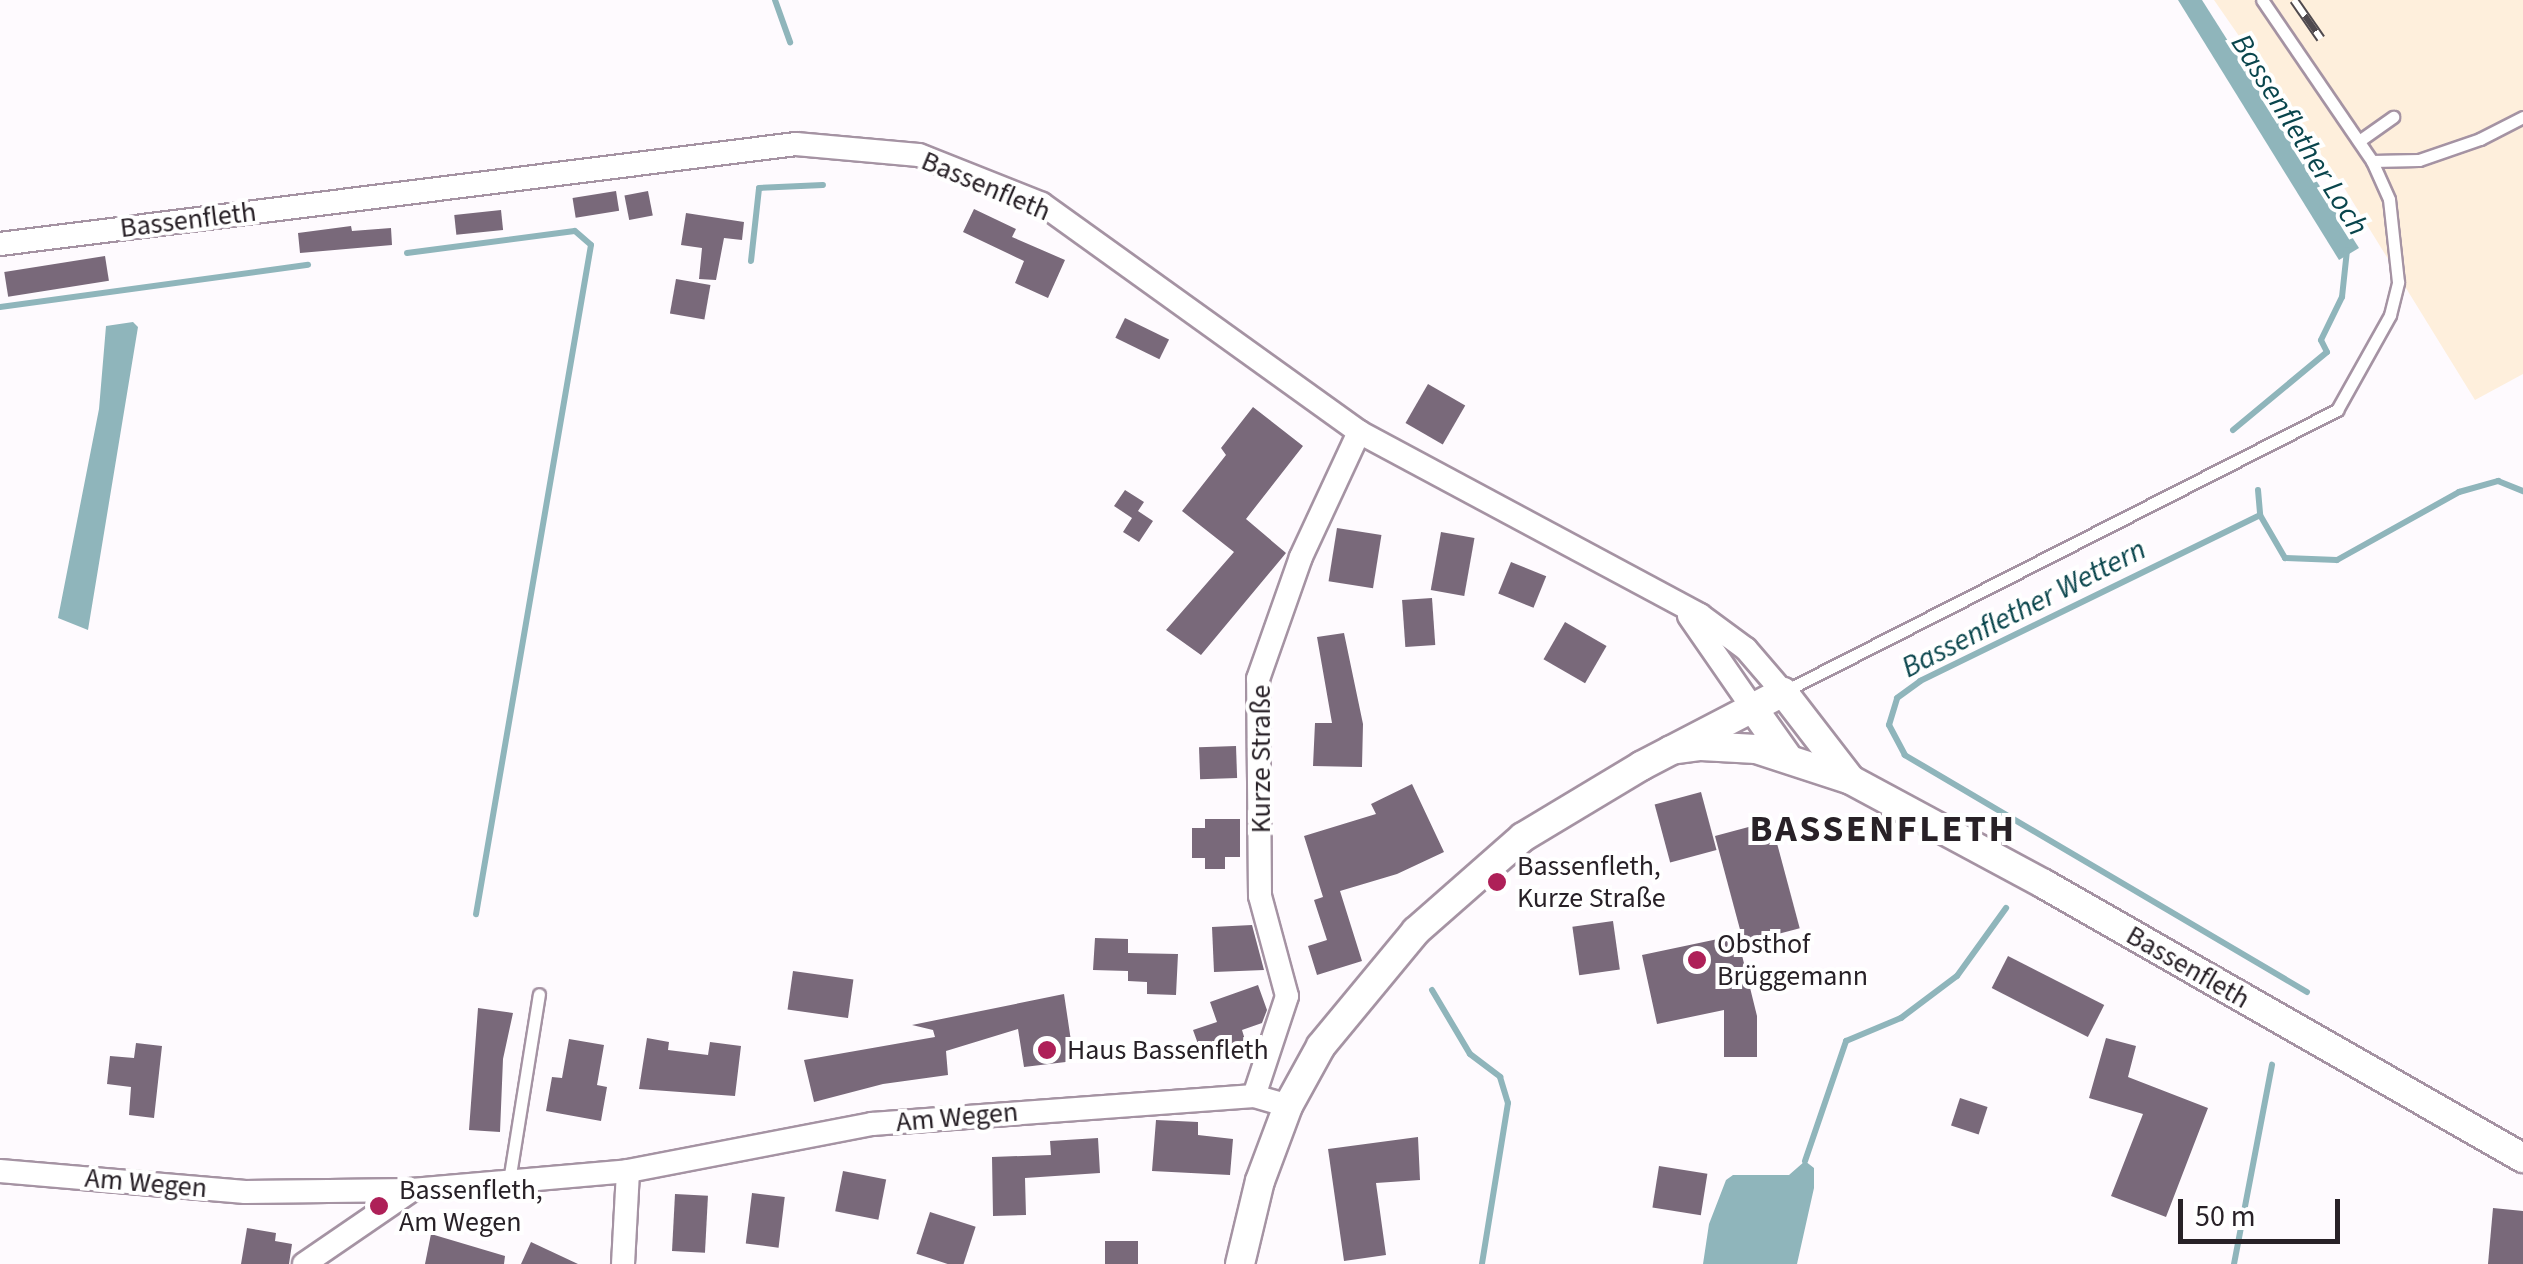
<!DOCTYPE html>
<html>
<head>
<meta charset="utf-8">
<style>
  body { margin:0 }
  #map { position:relative; width:2523px; height:1264px; overflow:hidden; background:#fefafe; font-family:"Source Sans 3",sans-serif }
  div>[style] { position:absolute }
  .industrial>* { inset:0; background:#feefdc }
  .water>* { inset:0; background:#8fb5bb }
  .stream>* { height:6px; margin:-3px; padding:0 3px; transform-origin:3px; border-radius:3px; background:#8fb5bb }
  .building>* { inset:0; background:#79697a; transform-origin:0 0 }
  .roads { filter:drop-shadow(2px 0 #a593a3) drop-shadow(-2px 0 #a593a3) drop-shadow(0 2px #a593a3) drop-shadow(0 -2px #a593a3) }
  .service>* { height:11px; margin:-5.5px; padding:0 5.5px; transform-origin:5.5px; border-radius:5.5px; background:#fff }
  .minor>* { height:22px; margin:-11px; padding:0 11px; transform-origin:11px; border-radius:11px; background:#fff }
  .tertiary>* { height:28px; margin:-14px; padding:0 14px; transform-origin:14px; border-radius:14px; background:#fff }
  .rail>* { height:10px; margin-top:-5px; transform-origin:0; background:repeating-linear-gradient(90deg,#fff 0 19px,#4f494e 0 38px); box-sizing:border-box; border-block:2px solid #4f494e }
  .dots>* { width:28px; height:28px; translate:-50% -50%; box-sizing:border-box; border:5px solid #fff; border-radius:50% }
  span { translate:-50% -50%; white-space:nowrap; text-align:center; line-height:1.15; -webkit-text-stroke:8px #fff; paint-order:stroke }
  .street-label { font-size:28px; color:#282127 }
  .poi-label { font-size:28px; color:#282127 }
  .left { translate:0 -50%; text-align:left }
  .water-label { font-size:30px; color:#09454c; font-style:italic }
  .district-label { font-size:38px; color:#282127; font-weight:700; letter-spacing:2.5px }
  .scale { position:absolute; left:2178px; top:1199px; width:162px; height:45px; box-sizing:border-box; border:5px solid #282127; border-top:0; padding-left:12px; font-size:30px; line-height:35px; white-space:nowrap; color:#282127; -webkit-text-stroke:8px #fff; paint-order:stroke }
</style>
</head>
<body>
<div id="map">
  <div class="industrial">
    <i style="clip-path:polygon(2214px 0,2523px 0,2523px 374px,2475px 400px,2343px 186px)"></i>
  </div>
  <div class="water">
    <i style="clip-path:polygon(2178px 0,2202px 0,2359px 248px,2339px 260px)"></i>
    <i style="clip-path:polygon(133px 322px,138px 327px,88px 630px,58px 618px,99px 409px,106px 326px)"></i>
    <i style="clip-path:polygon(1805px 1161px,1814px 1168px,1814px 1188px,1797px 1264px,1703px 1264px,1709px 1224px,1726px 1180px,1733px 1175px,1789px 1175px)"></i>
  </div>
  <div class="stream">
    <i style="left:775px;top:0;width:45px;rotate:70.3deg"></i>
    <i style="left:407px;top:253px;width:169px;rotate:-7.5deg"></i>
    <i style="left:575px;top:231px;width:21px;rotate:41deg"></i>
    <i style="left:591px;top:245px;width:679px;rotate:99.75deg"></i>
    <i style="left:751px;top:261px;width:73px;rotate:-83.7deg"></i>
    <i style="left:759px;top:188px;width:64px;rotate:-2.7deg"></i>
    <i style="left:0;top:307px;width:311px;rotate:-7.8deg"></i>
    <i style="left:2233px;top:430px;width:122px;rotate:-39.7deg"></i>
    <i style="left:2327px;top:352px;width:13px;rotate:-117deg"></i>
    <i style="left:2321px;top:340px;width:48px;rotate:-64deg"></i>
    <i style="left:2342px;top:297px;width:47px;rotate:-83.9deg"></i>
    <i style="left:2258px;top:490px;width:25px;rotate:85deg"></i>
    <i style="left:1432px;top:990px;width:74px;rotate:59.3deg"></i>
    <i style="left:1470px;top:1054px;width:38px;rotate:37deg"></i>
    <i style="left:1500px;top:1077px;width:27px;rotate:73deg"></i>
    <i style="left:1508px;top:1103px;width:163px;rotate:99.2deg"></i>
    <i style="left:2307px;top:992px;width:467px;rotate:-149.5deg"></i>
    <i style="left:1905px;top:755px;width:34px;rotate:-118deg"></i>
    <i style="left:1889px;top:725px;width:28px;rotate:-73deg"></i>
    <i style="left:1897px;top:698px;width:29px;rotate:-36deg"></i>
    <i style="left:1920px;top:681px;width:378px;rotate:-26deg"></i>
    <i style="left:2260px;top:515px;width:50px;rotate:59.8deg"></i>
    <i style="left:2285px;top:558px;width:52px;rotate:2.2deg"></i>
    <i style="left:2337px;top:560px;width:140px;rotate:-29.1deg"></i>
    <i style="left:2459px;top:492px;width:41px;rotate:-15.8deg"></i>
    <i style="left:2498px;top:481px;width:27px;rotate:22deg"></i>
    <i style="left:1805px;top:1161px;width:127px;rotate:-71.1deg"></i>
    <i style="left:1846px;top:1041px;width:60px;rotate:-22.7deg"></i>
    <i style="left:1901px;top:1018px;width:70px;rotate:-36.9deg"></i>
    <i style="left:1957px;top:976px;width:84px;rotate:-54.2deg"></i>
    <i style="left:2234px;top:1264px;width:203px;rotate:-79.2deg"></i>
  </div>
  <div class="building">
    <i style="left:616px;top:191px;width:20px;height:44px;rotate:81deg"></i>
    <i style="left:648px;top:191px;width:25px;height:24px;rotate:79deg"></i>
    <i style="clip-path:polygon(974px 209px,1016px 229px,1012px 237px,1065px 260px,1048px 298px,1015px 283px,1024px 261px,963px 232px)"></i>
    <i style="left:501px;top:210px;width:20px;height:47px;rotate:84deg"></i>
    <i style="clip-path:polygon(686px 213px,744px 222px,742px 240px,724px 238px,716px 280px,699px 279px,702px 248px,681px 245px)"></i>
    <i style="clip-path:polygon(351px 226px,352px 231px,391px 228px,392px 245px,300px 253px,298px 233px)"></i>
    <i style="left:105px;top:256px;width:25px;height:102px;rotate:81deg"></i>
    <i style="left:676px;top:279px;width:35px;height:35px;rotate:10deg"></i>
    <i style="left:1125px;top:318px;width:49px;height:22px;rotate:26deg"></i>
    <i style="left:1428px;top:384px;width:43px;height:45px;rotate:30deg"></i>
    <i style="clip-path:polygon(1253px 407px,1303px 446px,1246px 519px,1286px 553px,1201px 655px,1166px 630px,1234px 552px,1182px 511px,1226px 455px,1221px 448px)"></i>
    <i style="clip-path:polygon(1125px 490px,1144px 502px,1138px 511px,1153px 521px,1139px 542px,1123px 532px,1132px 518px,1114px 506px)"></i>
    <i style="left:1337px;top:528px;width:45px;height:54px;rotate:9deg"></i>
    <i style="left:1441px;top:532px;width:34px;height:59px;rotate:10deg"></i>
    <i style="left:1511px;top:562px;width:38px;height:34px;rotate:22deg"></i>
    <i style="left:1432px;top:598px;width:47px;height:30px;rotate:86deg"></i>
    <i style="left:1565px;top:622px;width:48px;height:43px;rotate:30deg"></i>
    <i style="clip-path:polygon(1344px 633px,1363px 724px,1362px 767px,1313px 766px,1315px 723px,1332px 723px,1317px 637px)"></i>
    <i style="left:1236px;top:746px;width:32px;height:37px;rotate:88deg"></i>
    <i style="clip-path:polygon(1412px 784px,1444px 852px,1397px 874px,1340px 891px,1362px 961px,1317px 975px,1308px 946px,1327px 940px,1314px 900px,1323px 897px,1304px 836px,1376px 814px,1371px 804px)"></i>
    <i style="left:1701px;top:792px;width:60px;height:48px;rotate:75deg"></i>
    <i style="clip-path:polygon(1205px 819px,1240px 819px,1240px 857px,1225px 857px,1225px 869px,1205px 869px,1205px 858px,1192px 858px,1192px 828px,1205px 828px)"></i>
    <i style="left:1771px;top:821px;width:111px;height:58px;rotate:75deg"></i>
    <i style="left:1613px;top:921px;width:49px;height:41px;rotate:82deg"></i>
    <i style="clip-path:polygon(1252px 925px,1264px 970px,1214px 972px,1212px 927px)"></i>
    <i style="clip-path:polygon(1737px 935px,1757px 1016px,1757px 1057px,1724px 1057px,1724px 1010px,1657px 1024px,1642px 955px)"></i>
    <i style="clip-path:polygon(1095px 938px,1128px 939px,1128px 953px,1178px 954px,1176px 995px,1147px 994px,1147px 982px,1128px 981px,1128px 971px,1093px 970px)"></i>
    <i style="left:2008px;top:956px;width:108px;height:36px;rotate:27deg"></i>
    <i style="left:793px;top:971px;width:61px;height:39px;rotate:8deg"></i>
    <i style="clip-path:polygon(1258px 985px,1267px 1010px,1262px 1023px,1242px 1030px,1246px 1043px,1203px 1058px,1193px 1030px,1217px 1022px,1210px 1002px)"></i>
    <i style="clip-path:polygon(1064px 994px,1074px 1061px,1024px 1067px,1018px 1029px,946px 1051px,948px 1075px,883px 1084px,814px 1102px,804px 1060px,935px 1037px,933px 1030px,912px 1025px)"></i>
    <i style="clip-path:polygon(478px 1008px,513px 1013px,503px 1059px,500px 1132px,469px 1130px)"></i>
    <i style="clip-path:polygon(647px 1038px,669px 1042px,668px 1050px,708px 1055px,710px 1042px,741px 1046px,735px 1096px,639px 1089px)"></i>
    <i style="clip-path:polygon(2106px 1038px,2136px 1046px,2128px 1077px,2208px 1108px,2166px 1217px,2111px 1196px,2143px 1114px,2089px 1098px)"></i>
    <i style="clip-path:polygon(569px 1039px,604px 1045px,597px 1085px,607px 1087px,601px 1121px,546px 1111px,552px 1077px,562px 1078px)"></i>
    <i style="clip-path:polygon(136px 1043px,162px 1046px,154px 1118px,129px 1115px,131px 1087px,107px 1084px,110px 1056px,134px 1058px)"></i>
    <i style="left:1960px;top:1098px;width:29px;height:29px;rotate:18deg"></i>
    <i style="clip-path:polygon(1156px 1120px,1198px 1122px,1198px 1135px,1233px 1139px,1230px 1175px,1152px 1171px)"></i>
    <i style="clip-path:polygon(1418px 1137px,1420px 1180px,1376px 1183px,1386px 1255px,1344px 1261px,1328px 1149px)"></i>
    <i style="clip-path:polygon(1098px 1138px,1100px 1173px,1025px 1178px,1026px 1215px,993px 1216px,992px 1157px,1051px 1155px,1050px 1141px)"></i>
    <i style="left:1659px;top:1166px;width:49px;height:42px;rotate:9deg"></i>
    <i style="left:843px;top:1171px;width:44px;height:41px;rotate:11deg"></i>
    <i style="left:752px;top:1193px;width:33px;height:51px;rotate:7deg"></i>
    <i style="left:675px;top:1194px;width:33px;height:57px;rotate:3deg"></i>
    <i style="clip-path:polygon(2493px 1208px,2523px 1211px,2523px 1264px,2488px 1264px)"></i>
    <i style="left:930px;top:1212px;width:48px;height:44px;rotate:18deg"></i>
    <i style="clip-path:polygon(247px 1228px,276px 1233px,275px 1241px,292px 1244px,289px 1264px,241px 1264px)"></i>
    <i style="clip-path:polygon(431px 1234px,505px 1256px,504px 1264px,425px 1264px)"></i>
    <i style="left:1105px;top:1241px;width:33px;height:23px"></i>
    <i style="clip-path:polygon(531px 1242px,578px 1264px,521px 1264px)"></i>
  </div>
  <div class="roads">
    <div class="service">
      <i style="left:2359px;top:141px;width:42px;rotate:-35.2deg"></i>
      <i style="left:2372px;top:161px;width:47px;rotate:-1.2deg"></i>
      <i style="left:2419px;top:160px;width:65px;rotate:-19deg"></i>
      <i style="left:2480px;top:139px;width:48px;rotate:-27.1deg"></i>
      <i style="left:1783px;top:692px;width:622px;rotate:-26.98deg"></i>
      <i style="left:2337px;top:410px;width:109px;rotate:-60.8deg"></i>
      <i style="left:2390px;top:315px;width:34px;rotate:-76deg"></i>
      <i style="left:2398px;top:282px;width:83px;rotate:-96.2deg"></i>
      <i style="left:2389px;top:199px;width:42px;rotate:-114.1deg"></i>
      <i style="left:2372px;top:161px;width:195px;rotate:-124.3deg"></i>
      <i style="left:509px;top:1181px;width:189px;rotate:-80.9deg"></i>
    </div>
    <div class="minor">
      <i style="left:0;top:244px;width:802px;rotate:-7.16deg"></i>
      <i style="left:796px;top:144px;width:123px;rotate:5.1deg"></i>
      <i style="left:919px;top:155px;width:132px;rotate:21.7deg"></i>
      <i style="left:1042px;top:204px;width:390px;rotate:35.7deg"></i>
      <i style="left:1359px;top:432px;width:387px;rotate:28.2deg"></i>
      <i style="left:1700px;top:615px;width:57px;rotate:36.5deg"></i>
      <i style="left:1746px;top:649px;width:57px;rotate:49.3deg"></i>
      <i style="left:1689px;top:616px;width:111px;rotate:55.3deg"></i>
      <i style="left:1254px;top:1096px;width:105px;rotate:-71.7deg"></i>
      <i style="left:1287px;top:996px;width:104px;rotate:-105.1deg"></i>
      <i style="left:1260px;top:896px;width:217px;rotate:-90.5deg"></i>
      <i style="left:1258px;top:679px;width:129px;rotate:-70.6deg"></i>
      <i style="left:1301px;top:557px;width:138px;rotate:-65.1deg"></i>
      <i style="left:0;top:1171px;width:246px;rotate:4.9deg"></i>
      <i style="left:245px;top:1192px;width:167px;rotate:-0.7deg"></i>
      <i style="left:412px;top:1190px;width:217px;rotate:-5deg"></i>
      <i style="left:628px;top:1171px;width:248px;rotate:-10.9deg"></i>
      <i style="left:872px;top:1124px;width:383px;rotate:-4.2deg"></i>
      <i style="left:1254px;top:1096px;width:35px;rotate:16deg"></i>
      <i style="left:304px;top:1264px;width:131px;rotate:-34.4deg"></i>
      <i style="left:623px;top:1264px;width:93px;rotate:-86.9deg"></i>
    </div>
    <div class="tertiary">
      <i style="left:1752px;top:707px;width:59px;rotate:54.7deg"></i>
      <i style="left:1671px;top:750px;width:30px;rotate:-8deg"></i>
      <i style="left:1701px;top:746px;width:55px;rotate:3.1deg"></i>
      <i style="left:1756px;top:749px;width:100px;rotate:18.1deg"></i>
      <i style="left:1851px;top:780px;width:219px;rotate:28.3deg"></i>
      <i style="left:2044px;top:884px;width:552px;rotate:29.77deg"></i>
      <i style="left:1240px;top:1264px;width:85px;rotate:-76.5deg"></i>
      <i style="left:1260px;top:1181px;width:80px;rotate:-69.5deg"></i>
      <i style="left:1288px;top:1106px;width:68px;rotate:-61.2deg"></i>
      <i style="left:1321px;top:1046px;width:149px;rotate:-50.4deg"></i>
      <i style="left:1416px;top:931px;width:142px;rotate:-41.3deg"></i>
      <i style="left:1523px;top:837px;width:138px;rotate:-31deg"></i>
      <i style="left:1641px;top:766px;width:160px;rotate:-27.5deg"></i>
      <i style="left:1783px;top:692px;width:110px;rotate:52.4deg"></i>
    </div>
  </div>
  <div class="rail">
    <i style="left:2294px;top:0;width:47px;rotate:55.3deg"></i>
  </div>
  <div class="dots">
    <i style="left:1497px;top:882px;background:#ae2058"></i>
    <i style="left:1697px;top:960px;background:#ae2058"></i>
    <i style="left:1047px;top:1050px;background:#ae2058"></i>
    <i style="left:379px;top:1206px;background:#ae2058"></i>
  </div>
  <div class="street-label">
    <span style="left:986px;top:186px;rotate:23deg">Bassenfleth</span>
    <span style="left:188px;top:220px;rotate:-7deg">Bassenfleth</span>
    <span style="left:1261px;top:759px;rotate:-90deg">Kurze Straße</span>
    <span style="left:2188px;top:967px;rotate:30deg">Bassenfleth</span>
    <span style="left:957px;top:1117px;rotate:-5deg">Am Wegen</span>
    <span style="left:146px;top:1183px;rotate:5deg">Am Wegen</span>
  </div>
  <div class="poi-label">
    <span class="left" style="left:1517px;top:882px">Bassenfleth,<br>Kurze Straße</span>
    <span class="left" style="left:1717px;top:960px">Obsthof<br>Brüggemann</span>
    <span class="left" style="left:1067px;top:1050px">Haus Bassenfleth</span>
    <span class="left" style="left:399px;top:1206px">Bassenfleth,<br>Am Wegen</span>
  </div>
  <div class="water-label">
    <span style="left:2299px;top:135px;rotate:58deg">Bassenflether Loch</span>
    <span style="left:2024px;top:609px;rotate:-27deg">Bassenflether Wettern</span>
  </div>
  <div class="district-label">
    <span style="left:1883px;top:830px">BASSENFLETH</span>
  </div>
  <div class="scale">50 m</div>
</div>
</body>
</html>
